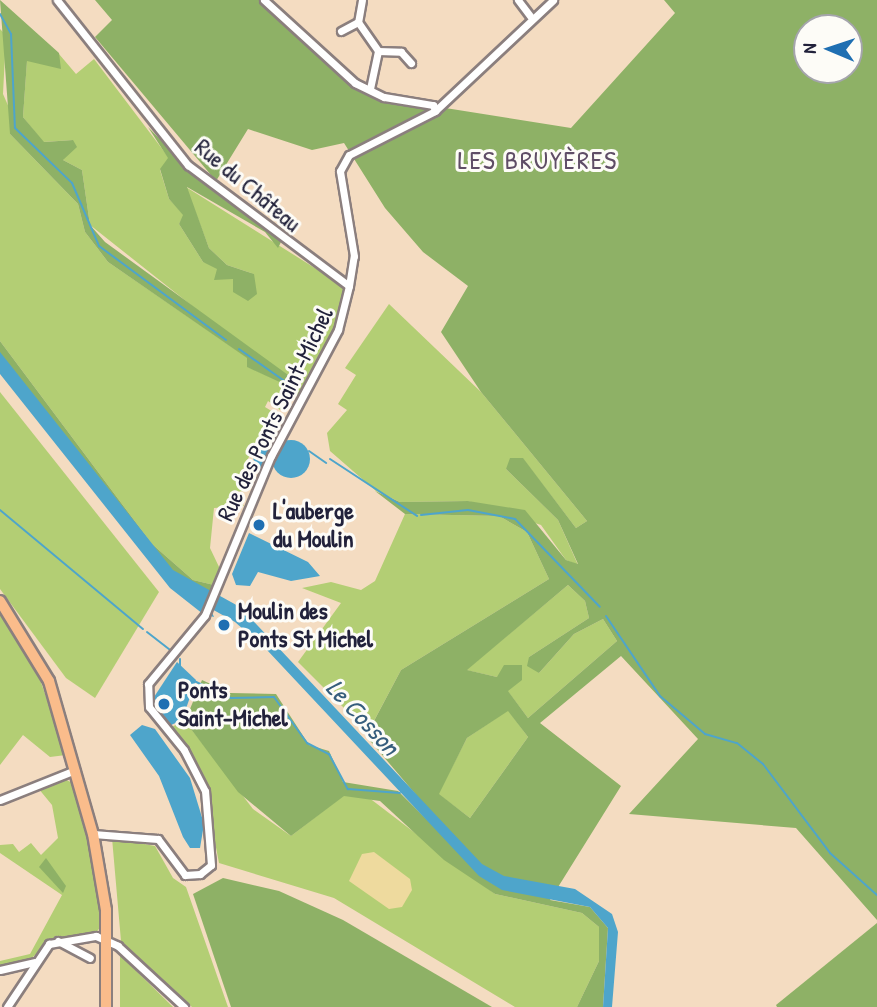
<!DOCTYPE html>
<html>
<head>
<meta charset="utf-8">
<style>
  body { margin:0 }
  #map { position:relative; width:877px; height:1007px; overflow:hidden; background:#f4dcc1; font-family:"Patrick Hand",sans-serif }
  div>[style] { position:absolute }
  .green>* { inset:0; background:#b3ce74 }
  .forest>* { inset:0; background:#8eb166 }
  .sand>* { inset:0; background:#eeda9e }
  .water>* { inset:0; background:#4ea5cb }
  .round { border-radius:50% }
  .stream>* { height:2px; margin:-1px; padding:0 1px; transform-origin:1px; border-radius:1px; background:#4ea5cb }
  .roads { filter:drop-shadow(2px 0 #8b7f7e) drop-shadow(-2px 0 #8b7f7e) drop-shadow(0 2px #8b7f7e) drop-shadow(0 -2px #8b7f7e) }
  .minor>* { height:7px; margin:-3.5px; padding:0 3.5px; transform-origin:3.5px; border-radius:3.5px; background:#fff }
  .primary>* { height:10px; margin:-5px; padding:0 5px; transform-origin:5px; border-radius:5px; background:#fabc8b }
  .dots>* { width:19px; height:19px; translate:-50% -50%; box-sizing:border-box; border:4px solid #fdfcf7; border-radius:50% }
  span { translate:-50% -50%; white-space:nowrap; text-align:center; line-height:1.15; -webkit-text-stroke:6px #fdfcf7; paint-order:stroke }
  .street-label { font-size:24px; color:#22223b }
  .poi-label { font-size:24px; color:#22223b; font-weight:700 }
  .left { translate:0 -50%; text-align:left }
  .neighbourhood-label { font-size:26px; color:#5f4d66; letter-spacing:2px }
  .water-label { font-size:26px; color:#365d7c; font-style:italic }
  .north { position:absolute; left:793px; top:14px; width:70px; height:70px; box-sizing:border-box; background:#fdfcf7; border:2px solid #a5a5ac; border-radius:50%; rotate:272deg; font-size:19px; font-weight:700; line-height:28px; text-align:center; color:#22223b }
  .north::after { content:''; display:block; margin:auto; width:24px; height:32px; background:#1f6fb2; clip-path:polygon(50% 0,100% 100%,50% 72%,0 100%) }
</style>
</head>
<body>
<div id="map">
  <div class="green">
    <i style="clip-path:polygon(0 29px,6px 35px,3px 94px,10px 110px,10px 134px,78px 204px,85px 232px,108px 262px,248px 358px,248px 367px,297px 389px,90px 225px,82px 170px,63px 160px,73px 140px,43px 142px,23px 117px,27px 60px,59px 54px,76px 74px,94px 59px,169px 158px,160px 170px,169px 199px,184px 215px,179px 224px,203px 262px,254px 274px,227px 265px,209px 248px,186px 187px,345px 287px,346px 303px,303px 390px,280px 410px,268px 401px,265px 407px,278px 415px,272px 438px,265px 430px,246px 462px,260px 462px,244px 491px,233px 492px,244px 506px,214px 508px,210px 548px,220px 569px,214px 585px,193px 580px,152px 544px,0 341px)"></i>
    <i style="clip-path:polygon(389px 304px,481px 392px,587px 521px,576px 528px,523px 459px,506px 469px,558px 520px,578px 565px,566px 560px,541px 525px,468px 501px,400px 502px,376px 491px,330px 451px,327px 433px,347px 410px,338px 404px,356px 375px,345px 368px)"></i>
    <i style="clip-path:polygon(0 392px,159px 592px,95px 698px,66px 678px,0 589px)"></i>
    <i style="clip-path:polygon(405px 514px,499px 516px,527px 532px,549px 579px,401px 670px,368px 732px,298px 662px,341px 603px,302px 588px,331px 582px,361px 590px,375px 581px)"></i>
    <i style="clip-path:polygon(568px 585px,585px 601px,589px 618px,529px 657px,539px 673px,574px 634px,603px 619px,617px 641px,528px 718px,497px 677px,466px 670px)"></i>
    <i style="clip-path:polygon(0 607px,32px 656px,66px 755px,50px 757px,23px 735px,0 765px)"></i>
    <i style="clip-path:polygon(508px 710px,528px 737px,470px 818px,438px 794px,467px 738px)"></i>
    <i style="clip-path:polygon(185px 721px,253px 809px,291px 836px,344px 795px,368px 797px,495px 894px,582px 913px,599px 927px,599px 961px,577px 1007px,515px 1007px,334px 898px,219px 863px,203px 780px,169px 728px)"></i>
    <i style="clip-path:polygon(62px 778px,75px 784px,97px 860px,101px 926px,96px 933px,54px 939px,28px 961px,0 968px,0 961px,30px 954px,62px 895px,0 853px,0 845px,13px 844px,19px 852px,31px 843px,41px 855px,58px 838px,52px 805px,38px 788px)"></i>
    <i style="clip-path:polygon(112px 838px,155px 846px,173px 878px,186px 887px,228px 1007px,192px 1007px,121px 941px)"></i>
    <i style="clip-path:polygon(120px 955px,173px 1007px,120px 1007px)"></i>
  </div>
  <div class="forest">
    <i style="clip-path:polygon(0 0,59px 53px,61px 69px,27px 61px,23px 117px,44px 142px,73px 140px,77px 147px,63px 160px,82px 170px,90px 225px,105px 242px,295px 380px,297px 390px,247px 367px,247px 358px,108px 262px,85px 232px,78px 204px,10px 134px)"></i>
    <i style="clip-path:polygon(evenodd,95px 0,265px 0,315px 53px,376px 97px,571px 128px,675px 13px,664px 0,877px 0,877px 920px,796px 828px,629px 814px,698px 739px,621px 656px,540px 723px,621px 786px,550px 900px,590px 907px,608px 928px,603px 1007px,577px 1007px,599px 961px,599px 927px,582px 913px,495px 894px,444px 860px,380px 801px,344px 796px,291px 836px,238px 792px,185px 721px,202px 680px,230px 693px,276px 694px,309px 745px,329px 751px,343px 782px,398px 791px,492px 884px,366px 736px,401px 670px,549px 579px,527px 532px,499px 516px,405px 514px,375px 491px,400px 502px,468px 501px,525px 510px,566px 560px,578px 564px,558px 520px,506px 469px,510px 458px,523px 458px,576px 528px,587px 521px,481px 392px,441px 332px,468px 286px,423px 252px,385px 208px,344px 143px,312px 150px,248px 129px,216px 181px,95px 37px,112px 20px,95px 0,807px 28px,849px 28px,849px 70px,807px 70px,807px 28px,95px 0,568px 585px,585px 601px,589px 618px,529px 657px,527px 666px,539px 673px,574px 634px,603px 619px,617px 641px,528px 718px,508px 691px,522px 680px,522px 665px,504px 665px,497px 677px,467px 670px,568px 585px,95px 0,508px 711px,528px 737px,470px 818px,439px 794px,467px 738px,508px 711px)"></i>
    <i style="clip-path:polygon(148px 127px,190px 170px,281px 242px,278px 248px,265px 232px,187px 187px,209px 248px,227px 265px,254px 274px,257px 294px,248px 301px,233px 292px,233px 279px,214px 280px,217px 269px,203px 262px,179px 224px,183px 215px,169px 199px,160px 169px,168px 158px)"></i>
    <i style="clip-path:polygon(0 341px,152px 544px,193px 580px,214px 585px,211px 595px,174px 577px,0 356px)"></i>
    <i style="clip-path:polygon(46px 858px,66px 886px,63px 893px,39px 867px)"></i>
    <i style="clip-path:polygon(223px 878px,279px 891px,343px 920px,492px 1007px,231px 1007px,193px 894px)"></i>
    <i style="clip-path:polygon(877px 923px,877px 1007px,777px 1007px,776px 1005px)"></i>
  </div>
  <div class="sand">
    <i style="clip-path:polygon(374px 852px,410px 879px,412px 890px,402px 907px,389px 909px,349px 881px,362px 854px)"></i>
  </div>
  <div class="water">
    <i style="clip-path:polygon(0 352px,173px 570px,240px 607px,482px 864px,504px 876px,575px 889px,612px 914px,618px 932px,612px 1007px,603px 1007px,608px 928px,590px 907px,502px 890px,479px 876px,267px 650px,235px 622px,210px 608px,214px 617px,203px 614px,170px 588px,0 374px)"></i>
    <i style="clip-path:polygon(267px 436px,271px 445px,261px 469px,253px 459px)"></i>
    <i class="round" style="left:272px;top:440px;width:38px;height:38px"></i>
    <i style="clip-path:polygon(249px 533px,308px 562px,320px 576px,291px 581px,258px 572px,250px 586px,236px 585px,232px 574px)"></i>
    <i style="clip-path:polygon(177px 662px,196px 680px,182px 720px,169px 726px,154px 697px)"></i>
    <i style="clip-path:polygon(142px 725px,155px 729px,190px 778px,204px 824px,200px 848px,190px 848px,183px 837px,159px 776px,130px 735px)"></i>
  </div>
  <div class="stream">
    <i style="left:0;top:14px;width:23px;rotate:61deg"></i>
    <i style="left:11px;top:34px;width:94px;rotate:87.6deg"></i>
    <i style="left:15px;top:128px;width:79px;rotate:44deg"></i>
    <i style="left:72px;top:183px;width:69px;rotate:66.8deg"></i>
    <i style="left:99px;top:246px;width:158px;rotate:36.5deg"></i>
    <i style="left:239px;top:349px;width:62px;rotate:35.2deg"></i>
    <i style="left:294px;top:389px;width:3px;rotate:45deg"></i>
    <i style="left:309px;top:451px;width:21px;rotate:35deg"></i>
    <i style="left:330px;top:459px;width:104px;rotate:33.2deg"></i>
    <i style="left:0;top:510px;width:186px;rotate:39.8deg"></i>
    <i style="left:421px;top:515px;width:47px;rotate:-6.1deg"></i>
    <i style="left:468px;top:510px;width:48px;rotate:10.8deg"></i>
    <i style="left:515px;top:519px;width:122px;rotate:46deg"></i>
    <i style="left:606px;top:616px;width:97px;rotate:56deg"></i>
    <i style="left:660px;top:696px;width:59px;rotate:40.2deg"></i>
    <i style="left:705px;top:734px;width:33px;rotate:16deg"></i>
    <i style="left:737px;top:743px;width:33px;rotate:39deg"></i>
    <i style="left:763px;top:764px;width:111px;rotate:53deg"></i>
    <i style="left:830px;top:853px;width:63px;rotate:41.8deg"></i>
    <i style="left:147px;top:632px;width:31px;rotate:38deg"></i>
    <i style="left:180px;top:666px;width:7px;rotate:-90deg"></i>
    <i style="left:194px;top:681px;width:41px;rotate:24.7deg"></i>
    <i style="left:231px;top:698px;width:43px;rotate:-1.3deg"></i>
    <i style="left:274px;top:697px;width:57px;rotate:54.3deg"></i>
    <i style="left:307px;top:743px;width:25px;rotate:27deg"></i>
    <i style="left:329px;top:754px;width:40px;rotate:62deg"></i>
    <i style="left:348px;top:789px;width:52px;rotate:4.4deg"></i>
  </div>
  <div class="roads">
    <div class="minor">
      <i style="left:57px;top:0;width:211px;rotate:51.6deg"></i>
      <i style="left:188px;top:165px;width:201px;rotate:36.9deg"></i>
      <i style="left:264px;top:0;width:123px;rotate:42.4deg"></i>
      <i style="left:355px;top:83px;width:32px;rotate:26deg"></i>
      <i style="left:384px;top:97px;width:50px;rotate:9.3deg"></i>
      <i style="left:433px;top:105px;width:6px;rotate:72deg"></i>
      <i style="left:362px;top:0;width:22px;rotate:100deg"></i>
      <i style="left:358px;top:22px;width:35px;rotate:55deg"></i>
      <i style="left:378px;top:51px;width:38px;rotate:102deg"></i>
      <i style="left:518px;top:0;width:20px;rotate:53deg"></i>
      <i style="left:341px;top:31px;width:19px;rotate:-28deg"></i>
      <i style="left:378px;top:51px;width:23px;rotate:2deg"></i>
      <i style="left:401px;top:52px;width:15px;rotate:48deg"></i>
      <i style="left:349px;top:286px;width:30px;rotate:-81deg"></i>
      <i style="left:354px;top:256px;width:86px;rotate:-99.4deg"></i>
      <i style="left:340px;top:171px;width:18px;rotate:-61deg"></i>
      <i style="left:349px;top:155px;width:97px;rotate:-27.1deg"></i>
      <i style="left:435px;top:111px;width:162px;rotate:-43.2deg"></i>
      <i style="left:0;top:800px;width:81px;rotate:-21.8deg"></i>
      <i style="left:93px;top:834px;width:65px;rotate:4.4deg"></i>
      <i style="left:158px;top:839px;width:45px;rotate:53.1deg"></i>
      <i style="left:185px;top:875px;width:15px;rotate:-4deg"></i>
      <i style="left:200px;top:874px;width:14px;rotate:-39deg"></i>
      <i style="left:211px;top:865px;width:74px;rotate:-94.6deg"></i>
      <i style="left:205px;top:791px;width:46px;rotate:-117.1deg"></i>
      <i style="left:184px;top:750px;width:55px;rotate:-129.1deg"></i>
      <i style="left:149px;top:707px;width:23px;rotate:-92deg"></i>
      <i style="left:148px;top:684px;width:89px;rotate:-50.4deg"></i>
      <i style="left:205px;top:615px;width:172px;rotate:-67.5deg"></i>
      <i style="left:271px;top:456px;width:143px;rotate:-62deg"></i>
      <i style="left:338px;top:330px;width:45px;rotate:-76deg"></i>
      <i style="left:58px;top:941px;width:36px;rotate:28deg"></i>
      <i style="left:0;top:970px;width:35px;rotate:-13deg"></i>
      <i style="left:7px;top:1007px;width:76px;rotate:-56.3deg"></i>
      <i style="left:49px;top:944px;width:48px;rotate:-9.7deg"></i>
      <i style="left:96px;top:936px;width:24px;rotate:24deg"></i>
      <i style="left:118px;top:946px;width:90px;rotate:42.7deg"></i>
    </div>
    <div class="primary">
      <i style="left:0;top:601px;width:94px;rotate:58.5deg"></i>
      <i style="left:49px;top:681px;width:159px;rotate:74deg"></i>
      <i style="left:93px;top:834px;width:77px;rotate:80.3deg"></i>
      <i style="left:106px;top:910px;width:97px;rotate:90deg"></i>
    </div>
  </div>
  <div class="dots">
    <i style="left:259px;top:525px;background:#1f6fb2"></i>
    <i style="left:224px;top:625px;background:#1f6fb2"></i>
    <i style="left:164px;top:704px;background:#1f6fb2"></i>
  </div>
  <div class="street-label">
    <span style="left:248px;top:185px;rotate:40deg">Rue du Château</span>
    <span style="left:275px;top:414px;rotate:-64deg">Rue des Ponts Saint-Michel</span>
  </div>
  <div class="poi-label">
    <span class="left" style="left:273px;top:525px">L'auberge<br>du Moulin</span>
    <span class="left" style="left:238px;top:625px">Moulin des<br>Ponts St Michel</span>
    <span class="left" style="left:178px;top:704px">Ponts<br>Saint-Michel</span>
  </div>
  <div class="neighbourhood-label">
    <span style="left:538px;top:160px">LES BRUYÈRES</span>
  </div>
  <div class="water-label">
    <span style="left:363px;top:717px;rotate:47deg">Le Cosson</span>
  </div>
  <div class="north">N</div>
</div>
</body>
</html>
